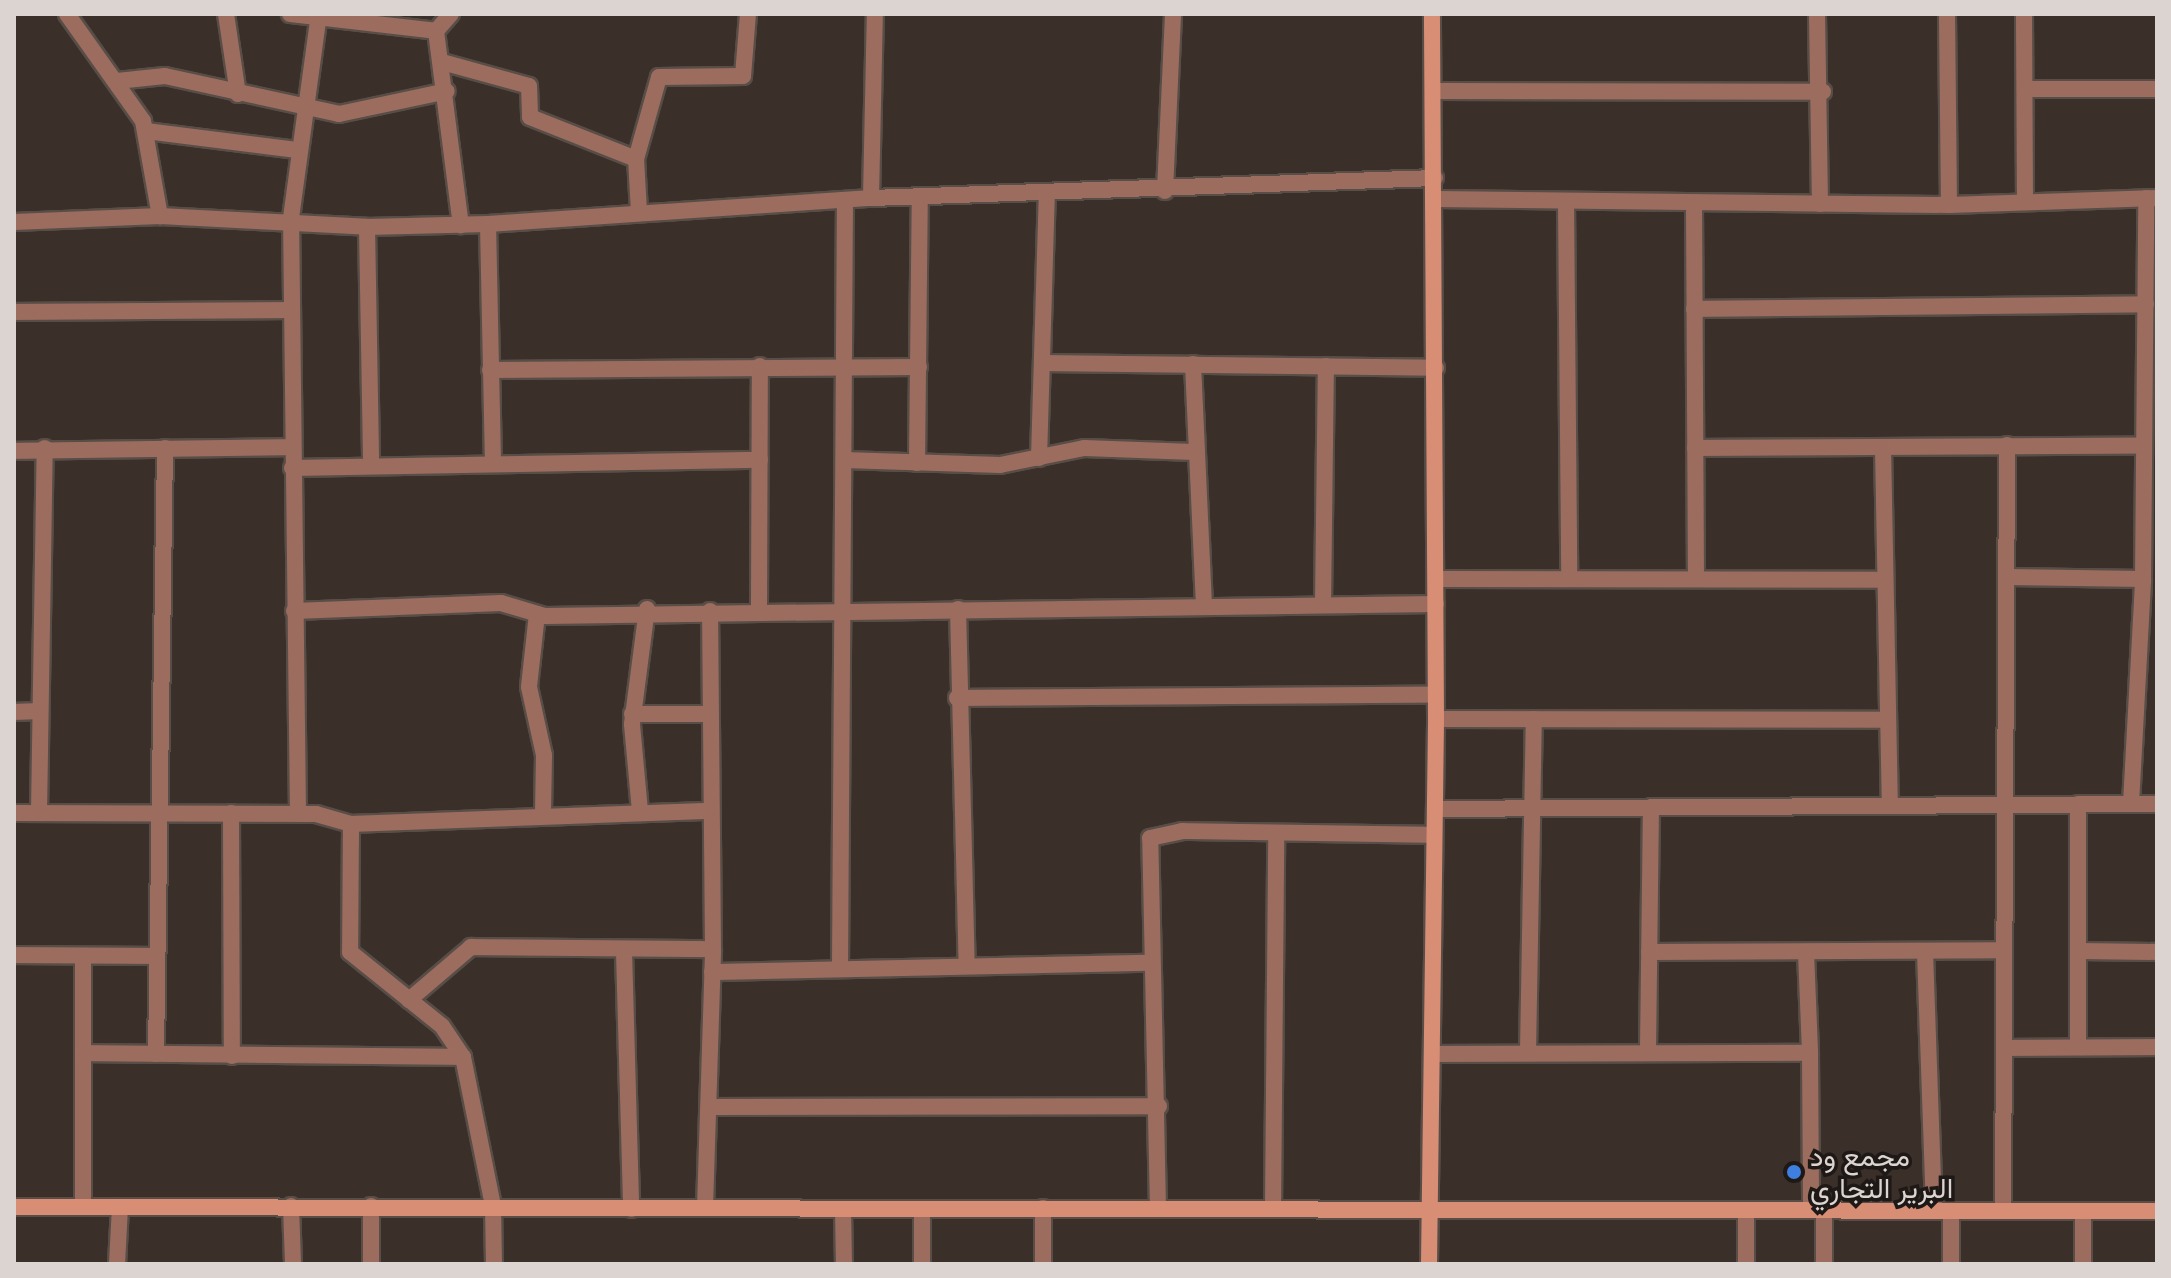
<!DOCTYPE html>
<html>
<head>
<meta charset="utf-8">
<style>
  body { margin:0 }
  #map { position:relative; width:2171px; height:1278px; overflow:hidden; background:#3b2f29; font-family:"Space Grotesk",Vazirmatn,sans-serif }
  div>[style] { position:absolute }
  .roads { filter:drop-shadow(2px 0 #584d47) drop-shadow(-2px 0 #584d47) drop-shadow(0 2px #584d47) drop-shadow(0 -2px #584d47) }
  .street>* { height:16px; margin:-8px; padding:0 8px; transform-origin:8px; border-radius:8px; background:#9c6d5e }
  .secondary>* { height:16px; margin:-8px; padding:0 8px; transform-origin:8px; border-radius:8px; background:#d88d75 }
  .dots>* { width:22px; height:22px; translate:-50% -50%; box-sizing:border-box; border:4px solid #1e1916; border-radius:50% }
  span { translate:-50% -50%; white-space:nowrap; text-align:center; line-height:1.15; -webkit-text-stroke:7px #1e1916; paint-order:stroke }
  .poi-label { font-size:28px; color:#dcd4d0 }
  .left { translate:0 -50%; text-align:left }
  .frame { position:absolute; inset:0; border:16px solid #dcd4d0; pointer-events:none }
</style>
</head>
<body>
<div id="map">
  <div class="roads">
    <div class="street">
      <i style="left:67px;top:14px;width:131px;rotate:54.6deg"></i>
      <i style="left:143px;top:121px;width:97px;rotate:79.9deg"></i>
      <i style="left:226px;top:14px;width:81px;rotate:81.5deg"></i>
      <i style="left:290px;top:14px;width:147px;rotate:6.6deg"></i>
      <i style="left:436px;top:31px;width:196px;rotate:82.7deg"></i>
      <i style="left:1817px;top:14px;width:190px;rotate:89.1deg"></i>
      <i style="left:1947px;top:14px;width:191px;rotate:89.4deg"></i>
      <i style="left:2024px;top:14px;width:188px;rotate:89.7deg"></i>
      <i style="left:436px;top:31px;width:23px;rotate:-49deg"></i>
      <i style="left:442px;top:62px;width:90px;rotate:15.4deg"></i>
      <i style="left:529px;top:86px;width:31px;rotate:88deg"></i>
      <i style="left:530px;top:117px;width:114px;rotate:21.6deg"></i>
      <i style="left:117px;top:81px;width:48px;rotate:-5.9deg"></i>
      <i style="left:165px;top:76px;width:178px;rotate:12.3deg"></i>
      <i style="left:339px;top:114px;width:110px;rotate:-12deg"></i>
      <i style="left:2025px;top:89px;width:132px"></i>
      <i style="left:1433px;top:91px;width:390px;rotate:0.1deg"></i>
      <i style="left:146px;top:131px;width:152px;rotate:7.2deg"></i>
      <i style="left:1165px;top:191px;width:177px;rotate:-87.4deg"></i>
      <i style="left:871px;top:198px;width:184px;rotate:-88.8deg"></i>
      <i style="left:1436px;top:199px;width:513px;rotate:0.67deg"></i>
      <i style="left:1949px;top:205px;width:208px;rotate:-1.9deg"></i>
      <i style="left:1566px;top:201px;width:377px;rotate:89.5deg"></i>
      <i style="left:1694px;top:203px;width:375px;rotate:89.7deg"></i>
      <i style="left:639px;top:212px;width:53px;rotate:-93.2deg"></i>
      <i style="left:636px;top:159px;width:85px;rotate:-74.3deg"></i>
      <i style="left:659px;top:77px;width:84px;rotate:-0.7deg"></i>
      <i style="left:743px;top:76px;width:62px;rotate:-85.4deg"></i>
      <i style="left:14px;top:222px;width:146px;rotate:-2.4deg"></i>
      <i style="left:160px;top:216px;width:207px;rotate:3deg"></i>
      <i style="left:367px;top:227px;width:121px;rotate:-1.4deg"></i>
      <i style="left:488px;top:224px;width:384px;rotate:-3.9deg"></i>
      <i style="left:871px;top:198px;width:564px;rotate:-2.03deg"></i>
      <i style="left:488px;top:224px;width:239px;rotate:88.8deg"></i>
      <i style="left:367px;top:227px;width:238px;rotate:89deg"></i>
      <i style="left:1694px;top:309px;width:452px;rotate:-0.6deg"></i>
      <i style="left:14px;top:312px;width:275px;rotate:-0.4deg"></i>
      <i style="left:1042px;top:363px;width:394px;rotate:0.7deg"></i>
      <i style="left:1193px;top:364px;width:242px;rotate:87.4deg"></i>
      <i style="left:490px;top:370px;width:429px;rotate:-0.4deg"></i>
      <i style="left:1695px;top:448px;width:449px;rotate:-0.3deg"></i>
      <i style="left:1883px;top:448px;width:355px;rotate:88.9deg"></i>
      <i style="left:14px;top:451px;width:278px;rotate:-0.8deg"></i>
      <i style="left:1039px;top:458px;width:265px;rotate:-88.3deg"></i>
      <i style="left:844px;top:460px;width:156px;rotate:1.8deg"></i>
      <i style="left:1000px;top:465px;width:86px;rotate:-11.4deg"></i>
      <i style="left:1084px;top:448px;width:110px;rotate:2.1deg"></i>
      <i style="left:917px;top:463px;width:267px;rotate:-89.4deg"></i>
      <i style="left:292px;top:468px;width:468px;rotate:-1deg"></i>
      <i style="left:2008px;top:577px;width:135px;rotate:0.8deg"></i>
      <i style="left:1436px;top:579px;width:448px;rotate:0.1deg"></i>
      <i style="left:1323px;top:605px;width:239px;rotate:-89.3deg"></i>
      <i style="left:958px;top:609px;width:357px;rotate:88.6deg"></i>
      <i style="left:759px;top:610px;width:244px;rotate:-89.8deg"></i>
      <i style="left:294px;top:611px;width:207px;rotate:-2.2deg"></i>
      <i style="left:501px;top:603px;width:46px;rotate:16.5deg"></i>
      <i style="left:545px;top:616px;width:891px;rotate:-0.77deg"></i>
      <i style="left:537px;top:614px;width:73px;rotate:96.3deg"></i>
      <i style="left:529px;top:687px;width:70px;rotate:77.6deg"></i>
      <i style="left:544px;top:755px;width:59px;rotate:91deg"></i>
      <i style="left:957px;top:698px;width:478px;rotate:-0.4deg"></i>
      <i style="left:14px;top:712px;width:25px;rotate:-2deg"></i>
      <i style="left:632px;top:714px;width:78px"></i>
      <i style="left:1436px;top:719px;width:452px;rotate:0.1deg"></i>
      <i style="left:2078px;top:804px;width:242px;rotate:90deg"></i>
      <i style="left:2131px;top:804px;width:225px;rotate:-86.9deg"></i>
      <i style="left:2143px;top:579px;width:381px;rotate:-89.5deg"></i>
      <i style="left:1435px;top:809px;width:722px;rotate:-0.4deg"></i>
      <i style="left:640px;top:811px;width:87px;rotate:-95.3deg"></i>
      <i style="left:632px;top:724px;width:116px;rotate:-82.6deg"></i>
      <i style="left:14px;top:813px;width:302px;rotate:0.2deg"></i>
      <i style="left:316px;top:814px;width:36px;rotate:16deg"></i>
      <i style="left:351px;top:824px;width:128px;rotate:90.4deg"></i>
      <i style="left:350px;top:952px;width:118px;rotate:38.8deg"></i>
      <i style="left:442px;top:1026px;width:37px;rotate:56deg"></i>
      <i style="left:463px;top:1057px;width:152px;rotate:78.6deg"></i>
      <i style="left:493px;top:1206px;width:58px;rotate:89deg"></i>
      <i style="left:39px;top:813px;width:365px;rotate:-89.1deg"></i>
      <i style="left:231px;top:813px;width:243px;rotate:89.8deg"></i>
      <i style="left:298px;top:814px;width:596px;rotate:-90.67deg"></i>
      <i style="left:291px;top:218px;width:206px;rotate:-82.2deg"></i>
      <i style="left:351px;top:824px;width:359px;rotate:-2.1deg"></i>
      <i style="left:624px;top:951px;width:258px;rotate:88.4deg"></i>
      <i style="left:2080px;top:951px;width:77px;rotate:0.7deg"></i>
      <i style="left:1649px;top:952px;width:354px;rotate:-0.3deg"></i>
      <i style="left:1806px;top:952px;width:101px;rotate:87.7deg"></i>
      <i style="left:1925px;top:952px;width:259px;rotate:88deg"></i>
      <i style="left:14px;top:955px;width:143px;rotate:0.4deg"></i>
      <i style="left:83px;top:956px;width:251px;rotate:90deg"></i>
      <i style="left:840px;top:969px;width:769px;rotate:-89.63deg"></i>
      <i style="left:712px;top:972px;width:440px;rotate:-1.2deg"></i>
      <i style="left:409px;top:1000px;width:82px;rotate:-40.5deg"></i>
      <i style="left:471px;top:947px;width:242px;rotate:0.5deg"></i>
      <i style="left:2004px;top:1048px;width:153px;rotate:-0.4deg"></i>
      <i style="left:1648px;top:1050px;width:243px;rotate:-89.3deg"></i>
      <i style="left:1528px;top:1052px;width:333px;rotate:-89deg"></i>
      <i style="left:83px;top:1053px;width:380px;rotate:0.6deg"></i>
      <i style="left:156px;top:1054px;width:606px;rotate:-89.15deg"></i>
      <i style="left:1435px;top:1054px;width:375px;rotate:-0.2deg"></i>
      <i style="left:1810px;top:1053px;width:156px;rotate:89.6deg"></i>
      <i style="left:710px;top:1107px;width:449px;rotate:-0.1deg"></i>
      <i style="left:291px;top:1206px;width:58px;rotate:88deg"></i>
      <i style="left:371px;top:1206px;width:58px;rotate:90deg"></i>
      <i style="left:705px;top:1208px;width:259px;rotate:-88.2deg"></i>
      <i style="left:713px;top:949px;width:338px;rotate:-90.5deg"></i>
      <i style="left:1043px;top:1208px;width:56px;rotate:90deg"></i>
      <i style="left:843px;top:1209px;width:55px;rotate:89deg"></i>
      <i style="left:1158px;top:1209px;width:371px;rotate:-91.2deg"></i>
      <i style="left:1150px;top:838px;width:33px;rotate:-12deg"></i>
      <i style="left:1182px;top:831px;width:252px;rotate:0.9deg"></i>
      <i style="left:1273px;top:1209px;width:375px;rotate:-89.5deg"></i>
      <i style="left:1824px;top:1209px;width:55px;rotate:90deg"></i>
      <i style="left:1746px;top:1210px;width:54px;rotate:90deg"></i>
      <i style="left:2003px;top:1211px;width:766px;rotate:-89.7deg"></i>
      <i style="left:2083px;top:1212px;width:52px;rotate:90deg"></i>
      <i style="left:117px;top:1264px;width:57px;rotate:-87deg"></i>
      <i style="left:922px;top:1264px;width:54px;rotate:-90deg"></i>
      <i style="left:1951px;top:1264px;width:53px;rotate:-90deg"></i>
    </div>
    <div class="secondary">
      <i style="left:14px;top:1207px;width:2143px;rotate:0.11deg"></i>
      <i style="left:1429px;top:1264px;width:545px;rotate:-89.26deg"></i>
      <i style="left:1436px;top:719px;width:705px;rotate:-90.33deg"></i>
    </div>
  </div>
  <div class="dots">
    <i style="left:1794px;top:1172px;background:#3f7fe0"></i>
  </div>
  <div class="poi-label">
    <span class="left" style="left:1810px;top:1172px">مجمع ود<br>البرير التجاري</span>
  </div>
  <div class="frame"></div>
</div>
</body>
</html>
